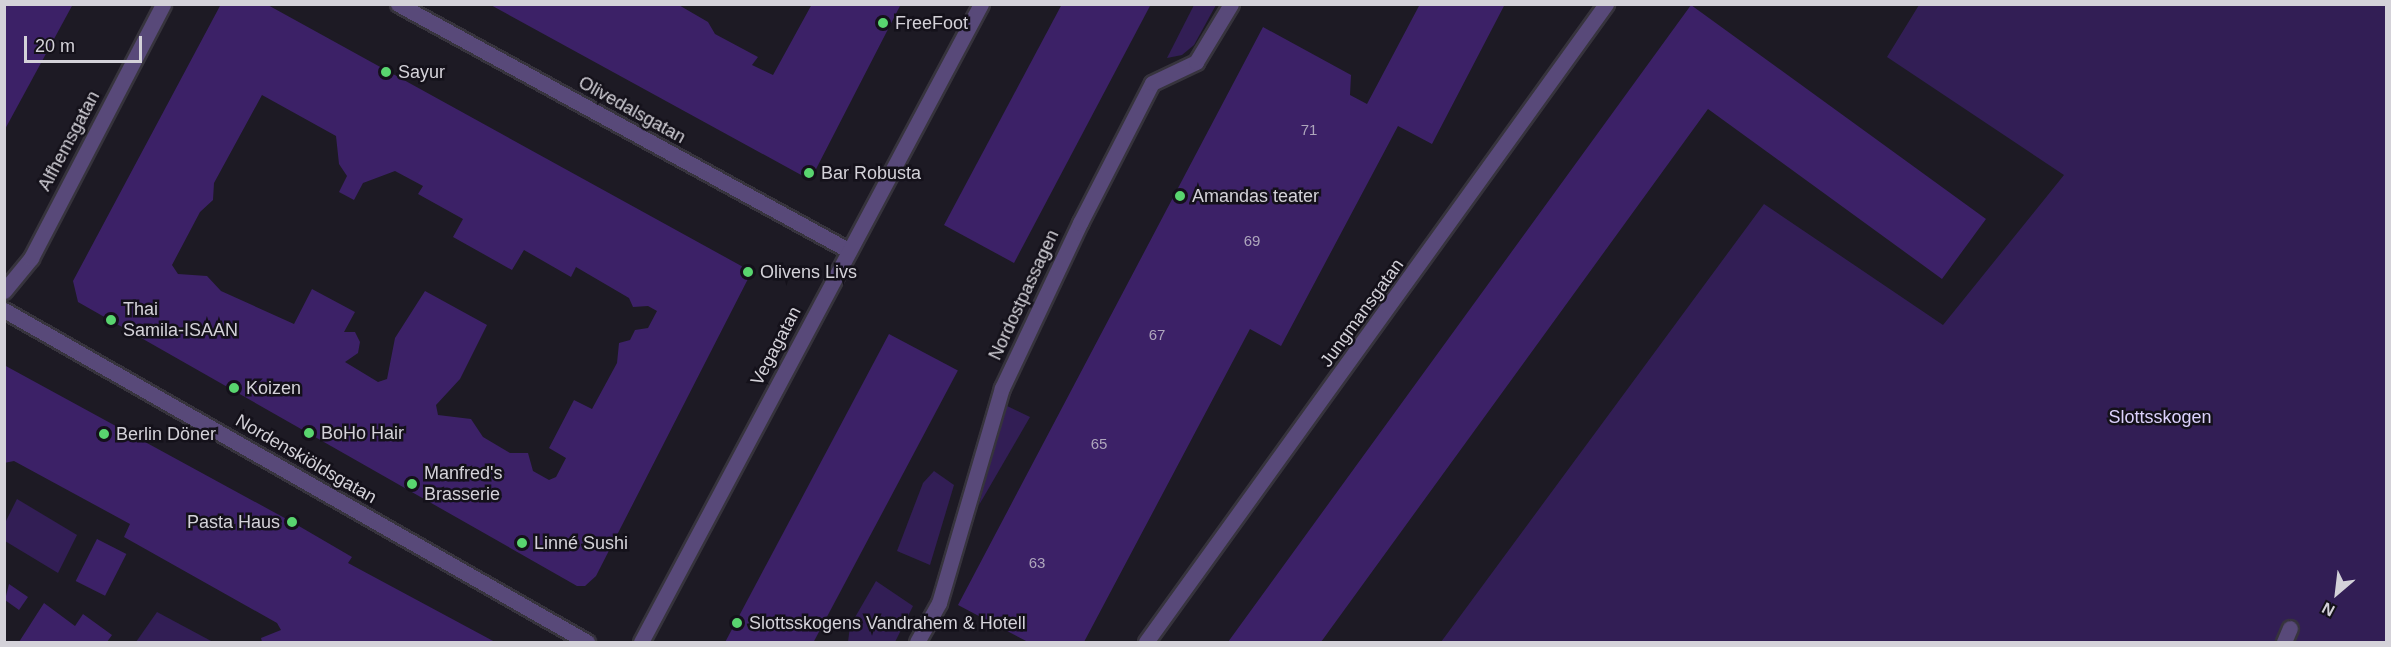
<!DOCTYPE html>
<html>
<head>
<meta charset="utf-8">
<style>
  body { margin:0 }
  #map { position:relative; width:2391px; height:647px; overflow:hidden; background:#1d1a24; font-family:Helvetica,sans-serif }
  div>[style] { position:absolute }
  .green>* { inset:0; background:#321e55 }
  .building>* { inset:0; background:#3c2167; transform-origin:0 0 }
  .roads { filter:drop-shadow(2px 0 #37343d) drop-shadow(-2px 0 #37343d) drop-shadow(0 2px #37343d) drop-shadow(0 -2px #37343d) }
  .minor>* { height:15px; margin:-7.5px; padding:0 7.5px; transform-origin:7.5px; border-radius:7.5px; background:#584979 }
  .dots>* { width:16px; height:16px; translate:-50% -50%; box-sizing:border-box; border:3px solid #14111a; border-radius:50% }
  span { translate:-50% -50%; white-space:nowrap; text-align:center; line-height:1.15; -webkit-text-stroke:5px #14111a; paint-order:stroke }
  .number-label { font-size:15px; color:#aea6bc }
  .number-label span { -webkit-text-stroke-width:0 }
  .poi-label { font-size:18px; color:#d4d2d9 }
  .left { translate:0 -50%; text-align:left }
  .right { translate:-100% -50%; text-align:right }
  .street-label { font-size:18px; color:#d4d2d9 }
  .park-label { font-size:18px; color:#dcd1fc }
  .frame { position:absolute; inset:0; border:6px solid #d4d2d9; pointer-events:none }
  .north { position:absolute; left:2307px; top:563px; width:60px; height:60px; -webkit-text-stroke:4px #14111a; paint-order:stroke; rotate:208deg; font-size:16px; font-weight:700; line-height:24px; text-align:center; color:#d4d2d9 }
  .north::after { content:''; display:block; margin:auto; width:21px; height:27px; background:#d4d2d9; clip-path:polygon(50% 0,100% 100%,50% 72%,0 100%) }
  .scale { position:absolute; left:24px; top:36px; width:118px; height:27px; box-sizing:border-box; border:3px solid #d4d2d9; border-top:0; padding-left:8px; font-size:18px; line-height:21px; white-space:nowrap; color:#d4d2d9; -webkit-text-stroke:4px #14111a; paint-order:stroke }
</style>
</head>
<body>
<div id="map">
  <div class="green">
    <i style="clip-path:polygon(1194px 5px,1216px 5px,1194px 45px,1182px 55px,1167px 58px)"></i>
    <i style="clip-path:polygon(1919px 5px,2386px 5px,2386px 642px,1441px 642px,1764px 204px,1943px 325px,2064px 175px,1887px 57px)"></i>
    <i style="clip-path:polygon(1005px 405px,1030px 417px,979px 505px,1002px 410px)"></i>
    <i style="clip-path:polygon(934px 471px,954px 485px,930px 565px,897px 551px,923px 483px)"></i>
    <i style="clip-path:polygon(17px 499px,77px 535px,58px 573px,5px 541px,5px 523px)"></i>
    <i style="clip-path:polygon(876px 581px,913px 606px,895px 642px,848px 642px,850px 626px)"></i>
    <i style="clip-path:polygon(157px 612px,213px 642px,136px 642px)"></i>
  </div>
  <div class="building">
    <i style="clip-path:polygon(4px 4px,73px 4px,4px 131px)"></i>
    <i style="clip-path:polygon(evenodd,221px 4px,266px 4px,745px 268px,750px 275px,596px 576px,585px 586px,577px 586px,78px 302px,73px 281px,221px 4px,262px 95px,336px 136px,339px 164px,347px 176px,339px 192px,354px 200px,363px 183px,395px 171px,423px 186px,418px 194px,463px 219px,453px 237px,512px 270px,524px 250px,571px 277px,576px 267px,629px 298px,633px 307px,648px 306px,657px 311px,648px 328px,635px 330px,630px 340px,619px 343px,617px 363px,592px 409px,574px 400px,549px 448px,566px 458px,556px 477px,549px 480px,533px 471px,528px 453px,510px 453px,483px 437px,471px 419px,438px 415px,436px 405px,460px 379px,487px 325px,425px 291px,395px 338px,387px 379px,378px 382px,345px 362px,358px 353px,360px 342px,355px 332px,344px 332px,355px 312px,312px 289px,294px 324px,221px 291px,207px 276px,178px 274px,172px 265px,200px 212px,213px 200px,214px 183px,262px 95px)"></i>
    <i style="clip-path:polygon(489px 4px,677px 4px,708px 22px,715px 34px,758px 57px,752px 65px,773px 75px,812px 4px,901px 4px,815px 171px,803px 176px)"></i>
    <i style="clip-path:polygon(1062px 4px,1151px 4px,1014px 263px,944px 225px)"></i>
    <i style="clip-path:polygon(1420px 4px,1505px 4px,1432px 144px,1398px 126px,1281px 346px,1250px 329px,1084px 642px,1028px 642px,958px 605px,1263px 27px,1351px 75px,1350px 95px,1367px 104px)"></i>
    <i style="clip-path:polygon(1691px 5px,1986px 219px,1942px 279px,1708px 109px,1321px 642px,1228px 642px)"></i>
    <i style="left:889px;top:334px;width:78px;height:348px;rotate:28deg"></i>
    <i style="clip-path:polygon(4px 365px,292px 522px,352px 557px,348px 563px,495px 642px,262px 642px,261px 638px,281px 630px,277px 623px,124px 537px,130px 524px,14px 461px,4px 463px)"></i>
    <i style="left:97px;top:539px;width:33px;height:47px;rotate:27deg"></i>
    <i style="clip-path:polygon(9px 584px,28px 597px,19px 610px,5px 600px)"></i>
    <i style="clip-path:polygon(44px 603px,75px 626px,83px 614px,112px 635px,107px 642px,19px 642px)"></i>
  </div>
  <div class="roads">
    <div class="minor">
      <i style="left:398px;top:4px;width:513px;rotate:28.66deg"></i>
      <i style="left:4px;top:291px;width:43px;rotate:-50.7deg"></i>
      <i style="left:31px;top:258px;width:286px;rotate:-62.5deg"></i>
      <i style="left:4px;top:310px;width:671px;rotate:29.66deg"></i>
      <i style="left:641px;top:642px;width:723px;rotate:-61.95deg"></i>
      <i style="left:917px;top:642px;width:45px;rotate:-60.6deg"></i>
      <i style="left:939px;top:603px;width:224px;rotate:-73.7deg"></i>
      <i style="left:1002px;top:388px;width:183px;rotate:-64.7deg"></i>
      <i style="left:1080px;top:223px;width:157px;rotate:-62.8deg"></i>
      <i style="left:1152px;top:83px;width:49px;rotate:-25.5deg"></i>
      <i style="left:1196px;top:62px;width:68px;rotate:-58.9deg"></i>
      <i style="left:1146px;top:642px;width:787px;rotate:-54.21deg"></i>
      <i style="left:2284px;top:642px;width:15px;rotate:-67deg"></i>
    </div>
  </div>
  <div class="dots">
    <i style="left:883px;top:23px;background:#59d56f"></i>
    <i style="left:386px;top:72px;background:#59d56f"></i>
    <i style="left:809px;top:173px;background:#59d56f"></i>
    <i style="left:1180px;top:196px;background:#59d56f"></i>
    <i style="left:748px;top:272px;background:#59d56f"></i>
    <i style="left:111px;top:320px;background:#59d56f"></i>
    <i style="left:234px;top:388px;background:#59d56f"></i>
    <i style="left:309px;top:433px;background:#59d56f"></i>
    <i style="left:104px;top:434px;background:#59d56f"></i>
    <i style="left:412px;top:484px;background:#59d56f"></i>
    <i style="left:292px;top:522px;background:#59d56f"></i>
    <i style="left:522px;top:543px;background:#59d56f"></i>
    <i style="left:737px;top:623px;background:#59d56f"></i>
  </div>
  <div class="number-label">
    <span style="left:1309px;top:130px">71</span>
    <span style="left:1252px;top:241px">69</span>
    <span style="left:1157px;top:335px">67</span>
    <span style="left:1099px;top:444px">65</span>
    <span style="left:1037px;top:563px">63</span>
  </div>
  <div class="poi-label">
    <span class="left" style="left:895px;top:23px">FreeFoot</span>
    <span class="left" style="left:398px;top:72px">Sayur</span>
    <span class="left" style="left:821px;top:173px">Bar Robusta</span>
    <span class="left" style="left:1192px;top:196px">Amandas teater</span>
    <span class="left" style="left:760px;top:272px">Olivens Livs</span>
    <span class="left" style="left:123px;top:320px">Thai<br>Samila-ISAAN</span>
    <span class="left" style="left:246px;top:388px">Koizen</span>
    <span class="left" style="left:321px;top:433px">BoHo Hair</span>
    <span class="left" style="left:116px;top:434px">Berlin Döner</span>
    <span class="left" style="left:424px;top:484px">Manfred's<br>Brasserie</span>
    <span class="right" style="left:280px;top:522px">Pasta Haus</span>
    <span class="left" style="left:534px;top:543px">Linné Sushi</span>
    <span class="left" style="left:749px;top:623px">Slottsskogens Vandrahem &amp; Hotell</span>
  </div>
  <div class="street-label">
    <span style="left:632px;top:110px;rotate:29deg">Olivedalsgatan</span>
    <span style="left:69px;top:141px;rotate:-62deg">Alfhemsgatan</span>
    <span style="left:1024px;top:295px;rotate:-65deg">Nordostpassagen</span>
    <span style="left:1362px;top:313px;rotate:-54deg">Jungmansgatan</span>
    <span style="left:776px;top:346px;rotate:-62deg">Vegagatan</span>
    <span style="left:306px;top:459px;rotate:30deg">Nordenskiöldsgatan</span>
  </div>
  <div class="park-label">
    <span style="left:2160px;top:417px">Slottsskogen</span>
  </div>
  <div class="frame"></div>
  <div class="north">N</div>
  <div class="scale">20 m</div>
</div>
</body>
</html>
